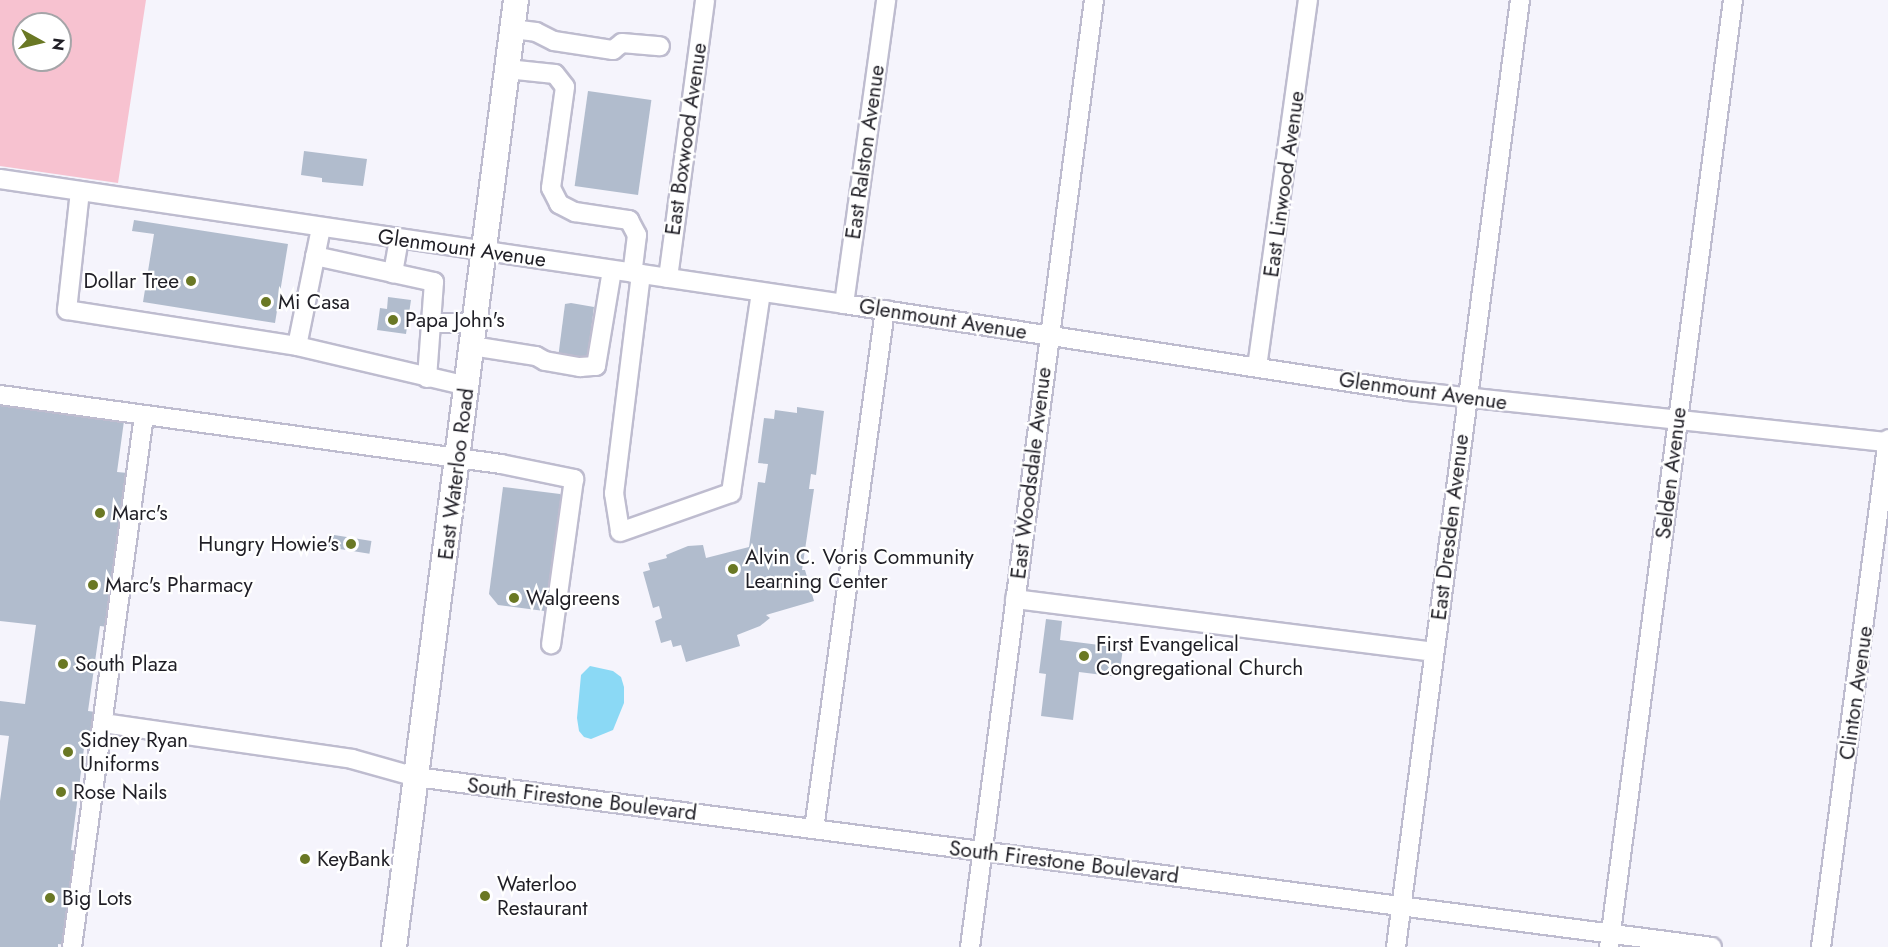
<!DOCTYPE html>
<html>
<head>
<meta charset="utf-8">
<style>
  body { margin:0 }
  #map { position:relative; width:1888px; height:947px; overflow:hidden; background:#f5f4fc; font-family:Jost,sans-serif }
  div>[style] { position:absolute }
  .green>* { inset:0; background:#f7c2d0 }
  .water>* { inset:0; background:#8bd9f5 }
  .building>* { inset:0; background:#b1bccd; transform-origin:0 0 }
  .roads { filter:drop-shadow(2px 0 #bebccf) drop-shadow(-2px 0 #bebccf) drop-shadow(0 2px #bebccf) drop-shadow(0 -2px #bebccf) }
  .minor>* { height:18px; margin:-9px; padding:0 9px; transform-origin:9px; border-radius:9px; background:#fff }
  .major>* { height:24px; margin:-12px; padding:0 12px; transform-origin:12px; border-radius:12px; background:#fff }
  .dots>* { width:16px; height:16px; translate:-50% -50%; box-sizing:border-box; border:3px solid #fff; border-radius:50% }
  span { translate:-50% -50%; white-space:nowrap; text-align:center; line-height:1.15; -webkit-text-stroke:4.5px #fff; paint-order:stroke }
  .street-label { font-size:21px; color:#1f1e25 }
  .poi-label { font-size:21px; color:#1f1e25 }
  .right { translate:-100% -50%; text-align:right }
  .left { translate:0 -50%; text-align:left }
  .north { position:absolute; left:12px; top:12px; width:60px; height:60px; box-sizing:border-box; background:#fff; border:2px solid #a5a5a8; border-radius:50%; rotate:98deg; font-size:16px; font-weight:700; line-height:24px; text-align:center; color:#1f1e25 }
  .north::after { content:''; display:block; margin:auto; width:21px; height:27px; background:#6a7824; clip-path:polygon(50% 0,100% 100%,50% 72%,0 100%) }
</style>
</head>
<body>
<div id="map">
  <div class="green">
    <i style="clip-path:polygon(evenodd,0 0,146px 0,118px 183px,0 166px,0 0,24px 24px,60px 24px,60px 60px,24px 60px,24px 24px)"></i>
  </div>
  <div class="water">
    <i style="clip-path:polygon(590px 666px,613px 671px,621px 677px,624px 687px,624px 703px,613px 730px,591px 739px,584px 737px,579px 731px,577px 718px,581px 675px)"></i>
  </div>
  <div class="building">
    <i style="left:588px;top:91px;width:64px;height:96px;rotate:8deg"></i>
    <i style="clip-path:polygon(304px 151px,367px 159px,363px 186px,322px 182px,322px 178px,301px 175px)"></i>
    <i style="clip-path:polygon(134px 220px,288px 244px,275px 323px,143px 302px,154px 234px,132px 231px)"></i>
    <i style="clip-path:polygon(388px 297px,411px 300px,406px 334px,377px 330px,380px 308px,387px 309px)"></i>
    <i style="clip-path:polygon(571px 303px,594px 307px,587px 362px,558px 358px,565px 304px)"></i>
    <i style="clip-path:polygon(0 405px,124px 421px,117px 472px,128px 473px,108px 627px,100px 626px,88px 711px,96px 712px,92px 749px,84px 748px,71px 850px,78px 851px,66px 945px,58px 944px,58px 947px,0 947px,0 801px,9px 736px,0 735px,0 701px,25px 704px,36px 625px,0 621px)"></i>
    <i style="clip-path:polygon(797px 407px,824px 411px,816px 475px,811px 474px,809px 489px,814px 489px,802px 570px,805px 570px,814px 601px,766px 615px,770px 618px,760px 626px,737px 635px,740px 646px,686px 662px,681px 645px,673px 647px,671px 640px,661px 643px,655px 621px,662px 618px,659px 606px,653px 608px,643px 572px,650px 570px,648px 563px,667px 558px,666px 555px,688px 546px,703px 545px,706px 558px,749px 547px,758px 482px,765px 483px,768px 464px,758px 463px,764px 418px,774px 419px,775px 410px,797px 413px)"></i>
    <i style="clip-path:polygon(503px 487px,560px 494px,566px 502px,552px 612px,498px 605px,489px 594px)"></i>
    <i style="left:328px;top:534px;width:44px;height:13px;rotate:9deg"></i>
    <i style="clip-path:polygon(1046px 619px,1062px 621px,1060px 640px,1123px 648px,1119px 677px,1079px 672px,1073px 720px,1041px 716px,1046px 674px,1039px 673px)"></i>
  </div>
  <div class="roads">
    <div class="minor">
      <i style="left:512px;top:29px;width:24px;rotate:7deg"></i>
      <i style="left:536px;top:32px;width:20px;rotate:27deg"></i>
      <i style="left:554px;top:41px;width:60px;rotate:8.7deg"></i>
      <i style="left:613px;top:50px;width:11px;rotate:-38deg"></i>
      <i style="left:622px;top:43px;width:38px;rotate:5deg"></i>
      <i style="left:507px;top:69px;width:48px;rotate:5.9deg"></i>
      <i style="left:555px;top:74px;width:16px;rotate:52deg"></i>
      <i style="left:565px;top:87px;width:102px;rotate:97.9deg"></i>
      <i style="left:551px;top:188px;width:18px;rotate:63deg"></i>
      <i style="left:559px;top:204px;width:18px;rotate:27deg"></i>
      <i style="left:575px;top:212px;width:55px;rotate:8.4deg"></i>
      <i style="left:629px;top:220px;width:17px;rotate:62deg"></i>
      <i style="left:637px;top:235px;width:38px;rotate:97deg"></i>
      <i style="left:0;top:179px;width:853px;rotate:8.42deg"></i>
      <i style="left:844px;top:304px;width:571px;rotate:8.77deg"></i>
      <i style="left:1408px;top:391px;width:483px;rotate:6.1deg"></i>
      <i style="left:80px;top:191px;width:120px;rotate:96.2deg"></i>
      <i style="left:67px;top:310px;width:233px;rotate:8.9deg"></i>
      <i style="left:321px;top:228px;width:120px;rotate:101.5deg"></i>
      <i style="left:297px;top:346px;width:175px;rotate:13.2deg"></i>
      <i style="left:399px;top:239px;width:35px;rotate:100deg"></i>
      <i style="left:393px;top:273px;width:42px;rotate:12.4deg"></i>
      <i style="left:434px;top:282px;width:41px;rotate:94.2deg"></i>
      <i style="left:315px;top:256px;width:80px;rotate:12.3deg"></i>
      <i style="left:641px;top:274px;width:221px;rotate:97deg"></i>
      <i style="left:614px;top:493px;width:39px;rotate:81deg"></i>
      <i style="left:620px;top:532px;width:118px;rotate:-19.4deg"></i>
      <i style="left:731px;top:493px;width:202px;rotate:-81.5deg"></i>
      <i style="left:668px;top:278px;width:280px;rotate:-82.4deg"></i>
      <i style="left:844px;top:304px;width:307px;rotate:-82.1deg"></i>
      <i style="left:472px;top:346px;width:65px;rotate:8.9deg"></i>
      <i style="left:536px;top:356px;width:10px;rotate:29deg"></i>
      <i style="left:545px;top:361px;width:36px;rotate:10deg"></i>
      <i style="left:580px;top:367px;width:16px;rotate:-4deg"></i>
      <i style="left:596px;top:366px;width:97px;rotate:-80.5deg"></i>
      <i style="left:1257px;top:367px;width:371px;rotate:-82.1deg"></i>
      <i style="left:427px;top:378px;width:55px;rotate:-85.8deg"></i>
      <i style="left:431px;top:323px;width:44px"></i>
      <i style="left:0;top:395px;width:506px;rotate:7.84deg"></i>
      <i style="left:501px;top:464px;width:75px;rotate:11.6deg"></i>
      <i style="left:574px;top:479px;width:167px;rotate:97.9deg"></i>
      <i style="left:1015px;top:599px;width:422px;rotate:7.2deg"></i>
      <i style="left:103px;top:723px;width:252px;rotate:8.2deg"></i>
      <i style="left:352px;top:759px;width:66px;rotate:15.7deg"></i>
      <i style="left:416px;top:777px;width:1307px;rotate:7.47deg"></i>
      <i style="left:814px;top:829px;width:524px;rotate:-82.21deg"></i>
      <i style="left:72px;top:947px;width:537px;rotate:-82.29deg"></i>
      <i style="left:970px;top:947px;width:955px;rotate:-82.54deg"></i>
      <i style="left:1396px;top:947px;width:955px;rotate:-82.54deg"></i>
      <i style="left:1609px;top:947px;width:955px;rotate:-82.54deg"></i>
      <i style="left:1821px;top:947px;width:512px;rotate:-82.49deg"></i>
    </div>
    <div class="major">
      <i style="left:394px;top:947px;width:955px;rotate:-82.66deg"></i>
    </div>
  </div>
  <div class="dots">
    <i style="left:191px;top:281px;background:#6a7824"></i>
    <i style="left:266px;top:302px;background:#6a7824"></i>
    <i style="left:393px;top:320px;background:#6a7824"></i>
    <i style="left:100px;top:513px;background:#6a7824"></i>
    <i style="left:351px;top:544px;background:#6a7824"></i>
    <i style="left:733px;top:569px;background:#6a7824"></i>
    <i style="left:93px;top:585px;background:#6a7824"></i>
    <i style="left:514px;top:598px;background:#6a7824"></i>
    <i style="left:1084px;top:656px;background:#6a7824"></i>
    <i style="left:63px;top:664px;background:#6a7824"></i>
    <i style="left:68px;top:752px;background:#6a7824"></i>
    <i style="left:61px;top:792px;background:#6a7824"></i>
    <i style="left:305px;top:859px;background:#6a7824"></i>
    <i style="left:485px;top:896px;background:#6a7824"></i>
    <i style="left:50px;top:898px;background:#6a7824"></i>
  </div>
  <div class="street-label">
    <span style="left:686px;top:139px;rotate:-82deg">East Boxwood Avenue</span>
    <span style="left:865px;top:152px;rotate:-82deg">East Ralston Avenue</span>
    <span style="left:1284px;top:184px;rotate:-82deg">East Linwood Avenue</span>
    <span style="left:462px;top:248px;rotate:8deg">Glenmount Avenue</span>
    <span style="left:943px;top:319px;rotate:9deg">Glenmount Avenue</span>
    <span style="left:1423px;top:391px;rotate:8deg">Glenmount Avenue</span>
    <span style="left:1031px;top:473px;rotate:-83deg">East Woodsdale Avenue</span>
    <span style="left:1671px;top:473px;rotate:-83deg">Selden Avenue</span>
    <span style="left:456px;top:474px;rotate:-83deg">East Waterloo Road</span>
    <span style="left:1450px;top:527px;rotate:-83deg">East Dresden Avenue</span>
    <span style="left:1856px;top:693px;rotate:-82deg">Clinton Avenue</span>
    <span style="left:582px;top:799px;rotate:7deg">South Firestone Boulevard</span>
    <span style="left:1064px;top:862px;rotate:7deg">South Firestone Boulevard</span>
  </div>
  <div class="poi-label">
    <span class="right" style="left:179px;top:281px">Dollar Tree</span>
    <span class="left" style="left:278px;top:302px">Mi Casa</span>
    <span class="left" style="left:405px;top:320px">Papa John's</span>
    <span class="left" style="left:112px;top:513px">Marc's</span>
    <span class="right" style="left:339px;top:544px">Hungry Howie's</span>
    <span class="left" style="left:745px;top:569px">Alvin C. Voris Community<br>Learning Center</span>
    <span class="left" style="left:105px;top:585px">Marc's Pharmacy</span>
    <span class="left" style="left:526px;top:598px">Walgreens</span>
    <span class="left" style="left:1096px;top:656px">First Evangelical<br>Congregational Church</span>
    <span class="left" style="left:75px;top:664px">South Plaza</span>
    <span class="left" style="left:80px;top:752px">Sidney Ryan<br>Uniforms</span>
    <span class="left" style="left:73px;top:792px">Rose Nails</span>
    <span class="left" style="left:317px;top:859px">KeyBank</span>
    <span class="left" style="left:497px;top:896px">Waterloo<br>Restaurant</span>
    <span class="left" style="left:62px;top:898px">Big Lots</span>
  </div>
  <div class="north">N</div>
</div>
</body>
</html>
